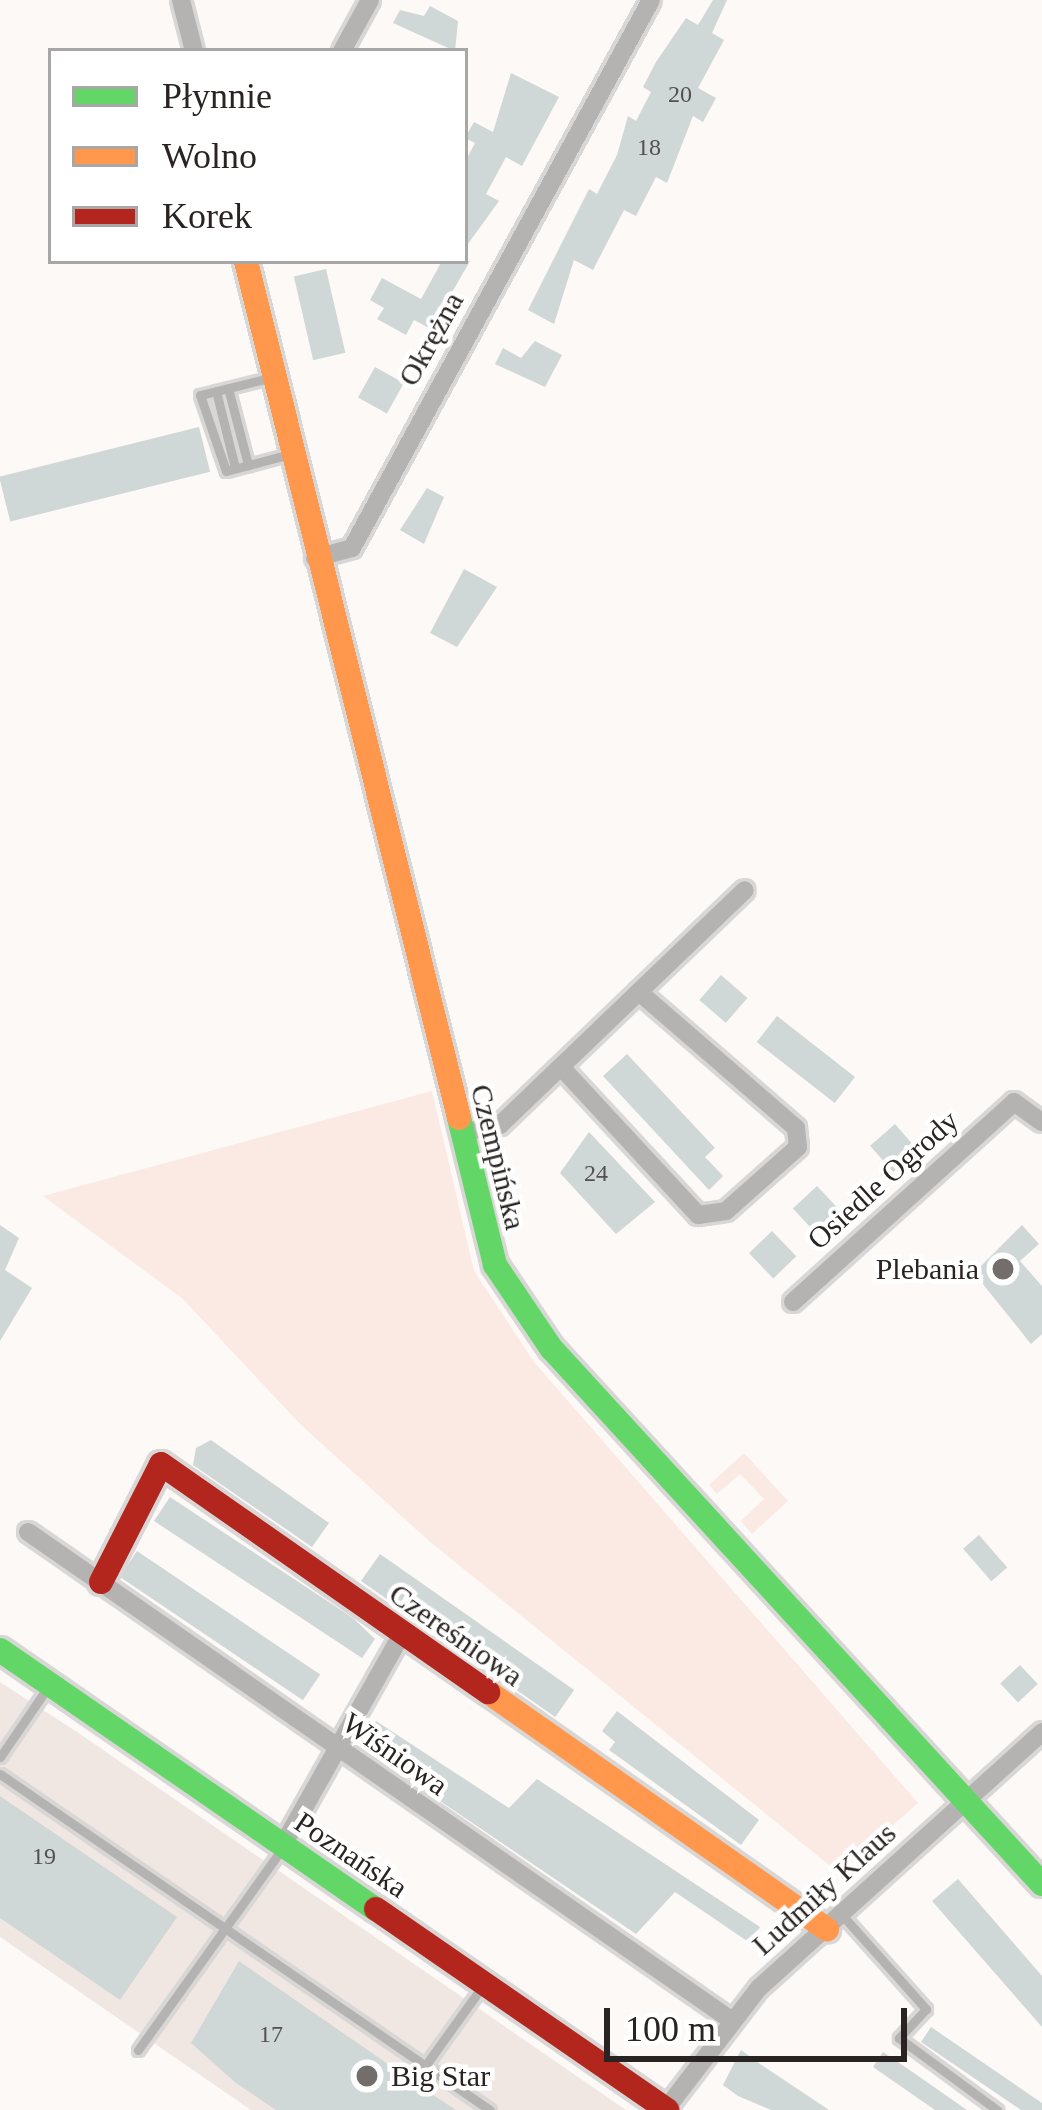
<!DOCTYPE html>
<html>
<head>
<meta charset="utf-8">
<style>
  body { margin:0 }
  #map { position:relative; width:1042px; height:2110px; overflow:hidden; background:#fcf9f7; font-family:"Times New Roman",serif }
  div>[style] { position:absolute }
  .built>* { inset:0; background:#f0e7e3 }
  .green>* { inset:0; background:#fbeae3 }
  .building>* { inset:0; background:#d0d7d7; transform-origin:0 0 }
  .roads { filter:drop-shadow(3px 0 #d9d7d6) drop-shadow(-3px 0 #d9d7d6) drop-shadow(0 3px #d9d7d6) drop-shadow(0 -3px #d9d7d6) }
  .lane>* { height:9px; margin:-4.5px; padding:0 4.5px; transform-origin:4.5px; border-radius:4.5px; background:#b5b3b2 }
  .street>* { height:18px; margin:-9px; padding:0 9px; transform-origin:9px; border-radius:9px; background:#b5b3b2 }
  .fast>* { height:24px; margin:-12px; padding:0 12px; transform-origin:12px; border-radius:12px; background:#63d668 }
  .slow>* { height:24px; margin:-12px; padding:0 12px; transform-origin:12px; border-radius:12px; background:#ff974d }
  .jam>* { height:24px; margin:-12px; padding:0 12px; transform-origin:12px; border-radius:12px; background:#b3261e }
  .dots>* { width:33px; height:33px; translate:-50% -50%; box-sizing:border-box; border:6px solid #fff; border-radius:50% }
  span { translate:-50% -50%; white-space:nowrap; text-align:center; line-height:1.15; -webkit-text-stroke:9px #fff; paint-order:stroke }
  .number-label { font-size:24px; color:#53504e }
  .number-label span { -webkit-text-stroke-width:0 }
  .street-label { font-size:30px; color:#292321 }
  .poi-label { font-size:30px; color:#292321 }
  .right { translate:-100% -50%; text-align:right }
  .left { translate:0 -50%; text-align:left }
  .legend { position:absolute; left:48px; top:48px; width:420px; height:216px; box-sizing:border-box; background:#fff; border:3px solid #a9a7a6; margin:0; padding:15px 21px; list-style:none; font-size:36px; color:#292321 }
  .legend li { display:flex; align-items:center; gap:24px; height:60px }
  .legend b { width:60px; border:3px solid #a9a7a6 }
  .scale { position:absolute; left:604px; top:2008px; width:303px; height:54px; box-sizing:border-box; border:6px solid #292321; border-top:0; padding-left:15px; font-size:36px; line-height:42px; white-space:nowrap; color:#292321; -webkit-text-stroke:9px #fff; paint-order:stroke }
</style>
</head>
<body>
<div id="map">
  <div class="built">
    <i style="clip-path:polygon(0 1682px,80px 1734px,626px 2110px,251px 2110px,0 1937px)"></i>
  </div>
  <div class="green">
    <i style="clip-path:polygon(432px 1091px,474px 1271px,534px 1362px,918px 1803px,839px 1873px,429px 1541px,300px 1424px,183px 1299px,43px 1196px)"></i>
    <i style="clip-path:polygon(744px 1453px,788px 1501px,752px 1534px,741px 1521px,764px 1499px,740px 1474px,717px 1494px,709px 1485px)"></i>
  </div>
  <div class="building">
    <i style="clip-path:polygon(713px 0,727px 0,712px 33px,724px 40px,698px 88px,716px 98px,703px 122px,693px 116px,667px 183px,656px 177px,636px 216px,624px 210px,593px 270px,574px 260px,554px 324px,528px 310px,589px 189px,597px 194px,617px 155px,628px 116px,636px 121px,651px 92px,643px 87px,656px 62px,686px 18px,698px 25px)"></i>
    <i style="clip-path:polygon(430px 6px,458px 21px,455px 51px,393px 23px,400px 10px,424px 16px)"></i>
    <i style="clip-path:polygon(511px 73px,559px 97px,522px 166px,506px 157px,486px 194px,499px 201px,465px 248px,465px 162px,475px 143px,465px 138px,474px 122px,493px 132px)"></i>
    <i style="clip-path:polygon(442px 261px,470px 261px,431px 329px,414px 320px,406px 335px,377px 319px,384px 308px,370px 300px,382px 278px,421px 299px)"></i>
    <i style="left:326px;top:269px;width:86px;height:33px;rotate:77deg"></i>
    <i style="clip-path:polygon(535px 341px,562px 355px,545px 387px,495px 364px,503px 348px,521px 358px)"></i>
    <i style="left:375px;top:367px;width:33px;height:35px;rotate:29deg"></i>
    <i style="left:199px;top:427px;width:46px;height:206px;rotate:76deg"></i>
    <i style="clip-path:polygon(427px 488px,444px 497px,424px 544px,400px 530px)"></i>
    <i style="clip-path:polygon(464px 569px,497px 587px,457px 647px,430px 633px)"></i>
    <i style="left:721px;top:975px;width:35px;height:33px;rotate:41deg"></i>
    <i style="left:777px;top:1016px;width:99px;height:33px;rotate:38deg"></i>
    <i style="clip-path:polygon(627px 1054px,715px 1148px,705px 1157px,723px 1176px,709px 1190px,603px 1076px)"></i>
    <i style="left:895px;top:1124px;width:35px;height:33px;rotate:49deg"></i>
    <i style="clip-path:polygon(589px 1132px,655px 1202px,616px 1234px,560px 1173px)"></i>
    <i style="left:817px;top:1186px;width:35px;height:33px;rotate:47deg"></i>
    <i style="clip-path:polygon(0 1225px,19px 1238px,5px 1270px,32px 1288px,0 1341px)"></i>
    <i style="clip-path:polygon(1022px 1225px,1039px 1244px,1020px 1261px,1042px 1286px,1042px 1334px,1031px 1344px,974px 1273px)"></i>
    <i style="left:772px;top:1231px;width:35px;height:32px;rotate:46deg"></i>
    <i style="clip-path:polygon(211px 1440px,329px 1523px,312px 1547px,193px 1465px,196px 1448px)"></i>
    <i style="clip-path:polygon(170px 1497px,353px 1618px,375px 1639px,362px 1658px,154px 1521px)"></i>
    <i style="left:979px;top:1535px;width:43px;height:21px;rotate:49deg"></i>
    <i style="left:137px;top:1551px;width:221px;height:31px;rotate:34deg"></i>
    <i style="left:380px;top:1554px;width:237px;height:33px;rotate:35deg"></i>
    <i style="left:1020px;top:1665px;width:26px;height:27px;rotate:47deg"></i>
    <i style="clip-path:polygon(617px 1711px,759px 1820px,741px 1845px,609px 1750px,615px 1742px,602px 1731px)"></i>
    <i style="clip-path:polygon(376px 1721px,509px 1808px,537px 1779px,760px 1927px,750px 1943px,675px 1892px,636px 1934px,384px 1763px,362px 1742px)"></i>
    <i style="clip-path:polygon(0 1796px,177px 1917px,120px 2000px,0 1918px)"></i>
    <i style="clip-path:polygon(958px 1879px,1042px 1976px,1042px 2027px,932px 1901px)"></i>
    <i style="clip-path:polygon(239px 1961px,424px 2089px,456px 2110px,276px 2110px,236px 2083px,191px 2043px)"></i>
    <i style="clip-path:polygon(931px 2027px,1042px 2103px,1042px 2110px,1021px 2110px,921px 2042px)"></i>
    <i style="clip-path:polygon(741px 2050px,760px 2064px,829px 2110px,771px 2110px,738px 2096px,723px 2085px)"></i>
    <i style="clip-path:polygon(883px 2052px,911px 2071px,967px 2110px,935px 2110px,873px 2067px)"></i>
  </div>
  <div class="roads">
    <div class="lane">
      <i style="left:273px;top:377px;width:75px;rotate:166.1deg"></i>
      <i style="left:200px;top:395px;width:80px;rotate:71.1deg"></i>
      <i style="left:226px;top:471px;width:66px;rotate:-14.9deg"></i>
      <i style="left:228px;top:388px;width:80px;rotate:75.4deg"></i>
      <i style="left:216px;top:391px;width:79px;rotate:76.1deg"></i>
      <i style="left:0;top:1757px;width:85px;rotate:-55.6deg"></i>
      <i style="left:0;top:1774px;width:594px;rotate:34.44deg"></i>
      <i style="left:843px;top:1916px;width:125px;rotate:48.3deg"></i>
      <i style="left:926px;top:2009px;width:40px;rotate:133deg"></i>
      <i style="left:899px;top:2038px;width:122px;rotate:36.3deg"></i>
      <i style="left:138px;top:2050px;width:246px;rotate:-54.4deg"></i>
      <i style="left:425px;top:2066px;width:96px;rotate:-54.3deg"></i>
    </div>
    <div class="street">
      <i style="left:181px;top:0;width:53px;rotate:75.7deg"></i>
      <i style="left:342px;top:51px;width:58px;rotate:-61.2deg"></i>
      <i style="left:315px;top:558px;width:38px;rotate:-15deg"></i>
      <i style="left:352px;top:548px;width:624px;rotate:-61.38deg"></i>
      <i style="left:561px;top:1067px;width:202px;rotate:47.2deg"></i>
      <i style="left:698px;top:1215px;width:28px;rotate:-8deg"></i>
      <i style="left:726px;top:1211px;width:96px;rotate:-41.6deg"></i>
      <i style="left:798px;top:1147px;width:19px;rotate:-96deg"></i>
      <i style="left:796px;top:1128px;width:208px;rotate:-139.1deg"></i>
      <i style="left:460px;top:1133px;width:41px;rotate:-11.3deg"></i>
      <i style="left:500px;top:1125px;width:339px;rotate:-43.8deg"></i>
      <i style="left:793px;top:1302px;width:298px;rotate:-42.1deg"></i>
      <i style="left:1014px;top:1102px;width:34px;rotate:36deg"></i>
      <i style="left:28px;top:1532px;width:856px;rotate:34.77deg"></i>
      <i style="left:283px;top:1845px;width:242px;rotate:-60.6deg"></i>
      <i style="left:666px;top:2109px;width:153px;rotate:-52.5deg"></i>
      <i style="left:759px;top:1988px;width:382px;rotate:-42.1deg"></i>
    </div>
    <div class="fast">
      <i style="left:459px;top:1118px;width:151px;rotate:76.2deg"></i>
      <i style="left:495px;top:1265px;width:100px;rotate:56deg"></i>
      <i style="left:551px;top:1348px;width:727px;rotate:47.51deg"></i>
      <i style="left:0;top:1650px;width:457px;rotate:34.6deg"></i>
    </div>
    <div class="slow">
      <i style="left:246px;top:261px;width:883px;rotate:76.04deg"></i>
      <i style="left:488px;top:1692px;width:414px;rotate:35deg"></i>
    </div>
    <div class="jam">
      <i style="left:101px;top:1582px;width:132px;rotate:-63deg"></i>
      <i style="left:161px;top:1464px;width:399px;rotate:34.9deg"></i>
      <i style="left:376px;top:1909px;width:354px;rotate:34.6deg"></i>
    </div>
  </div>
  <div class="dots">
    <i style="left:1003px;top:1269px;background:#736e6c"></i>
    <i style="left:367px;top:2076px;background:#736e6c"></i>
  </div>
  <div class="number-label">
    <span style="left:680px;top:95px">20</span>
    <span style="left:649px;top:148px">18</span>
    <span style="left:596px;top:1174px">24</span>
    <span style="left:44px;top:1857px">19</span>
    <span style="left:271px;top:2035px">17</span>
  </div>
  <div class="street-label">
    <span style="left:431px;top:339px;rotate:-61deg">Okrężna</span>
    <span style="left:498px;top:1157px;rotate:76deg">Czempińska</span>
    <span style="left:883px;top:1180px;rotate:-42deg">Osiedle Ogrody</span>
    <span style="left:456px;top:1635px;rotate:35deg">Czereśniowa</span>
    <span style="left:395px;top:1754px;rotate:35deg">Wiśniowa</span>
    <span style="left:351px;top:1855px;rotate:34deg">Poznańska</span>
    <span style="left:824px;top:1889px;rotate:-42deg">Ludmiły Klaus</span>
  </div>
  <div class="poi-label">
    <span class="right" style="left:979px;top:1269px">Plebania</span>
    <span class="left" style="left:391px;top:2076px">Big Star</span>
  </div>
  <ul class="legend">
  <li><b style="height:15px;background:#63d668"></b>Płynnie</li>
  <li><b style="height:15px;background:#ff974d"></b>Wolno</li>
  <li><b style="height:15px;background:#b3261e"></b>Korek</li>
  </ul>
  <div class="scale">100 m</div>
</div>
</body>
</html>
